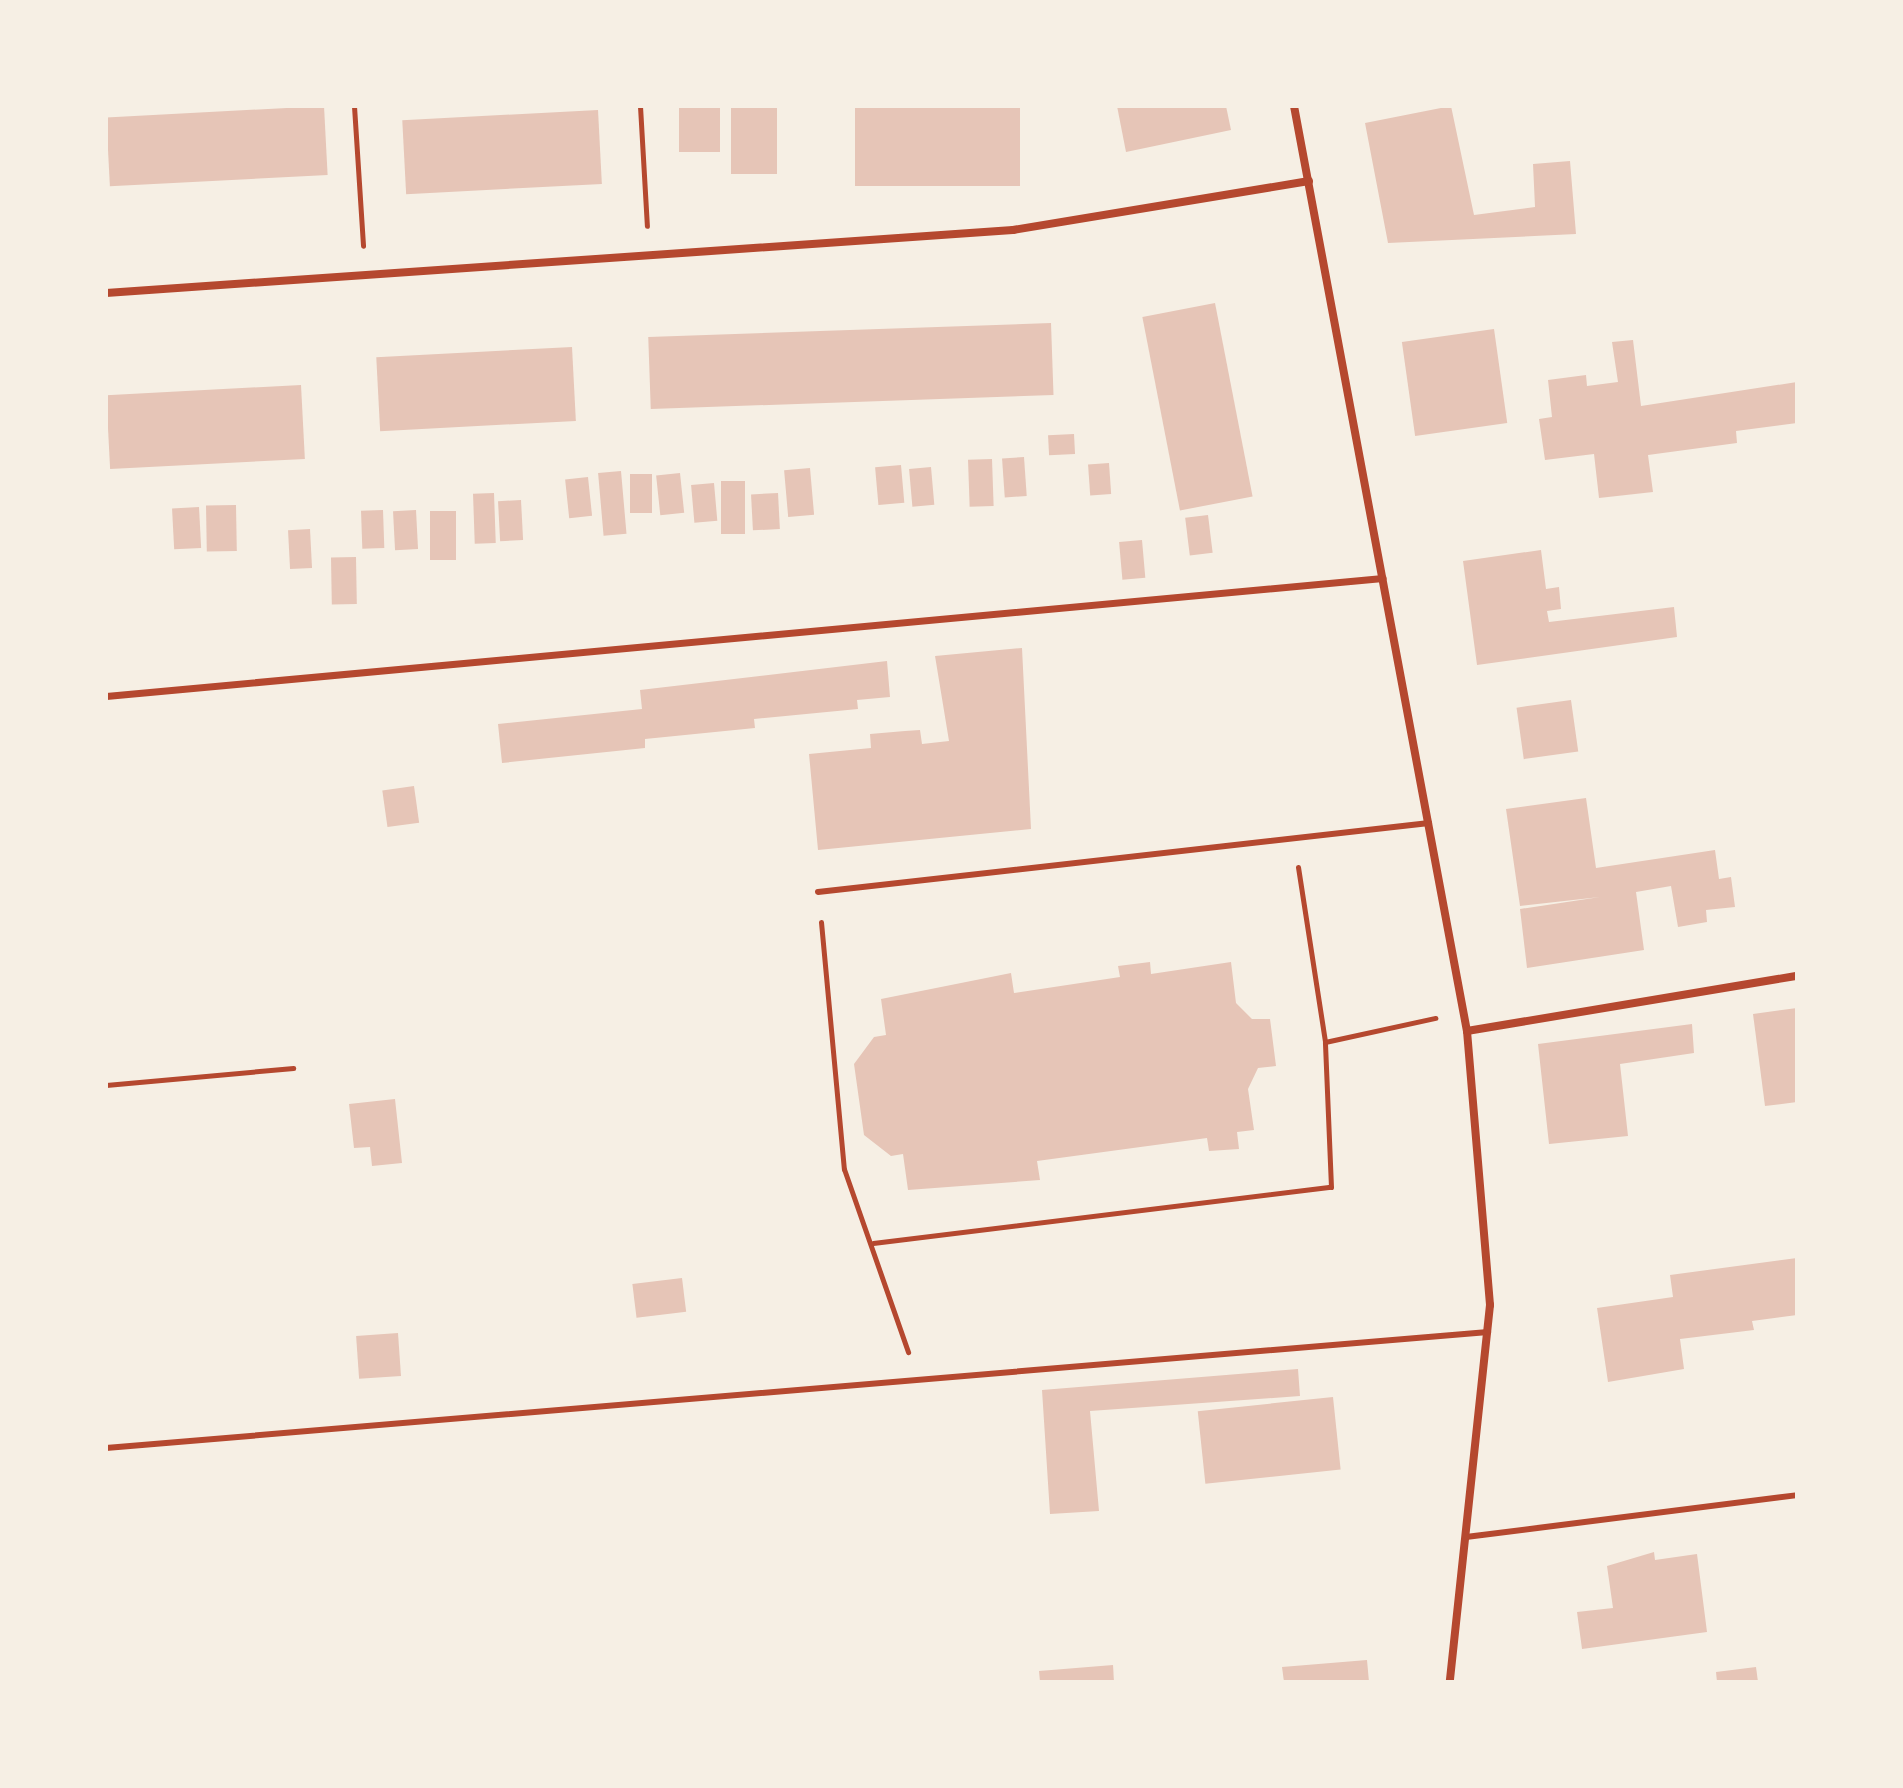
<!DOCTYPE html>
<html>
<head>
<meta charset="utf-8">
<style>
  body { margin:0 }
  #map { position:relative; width:1903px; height:1788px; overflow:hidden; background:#f6efe4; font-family:Georgia,serif }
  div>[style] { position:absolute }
  .building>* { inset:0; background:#e6c5b7; transform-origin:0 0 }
  .path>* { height:5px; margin:-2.5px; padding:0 2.5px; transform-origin:2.5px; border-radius:2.5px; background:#b5482f }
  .service>* { height:6px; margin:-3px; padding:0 3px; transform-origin:3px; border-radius:3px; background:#b5482f }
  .pedestrian>* { height:7px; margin:-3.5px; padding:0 3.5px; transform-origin:3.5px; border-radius:3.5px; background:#b5482f }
  .minor>* { height:8px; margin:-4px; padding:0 4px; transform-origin:4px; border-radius:4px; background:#b5482f }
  span { translate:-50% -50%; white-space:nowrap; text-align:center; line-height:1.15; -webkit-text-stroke:7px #f6efe4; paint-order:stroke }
  .frame { position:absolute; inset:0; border:108px solid #f6efe4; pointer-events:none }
</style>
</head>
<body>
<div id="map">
  <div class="building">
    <i style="left:324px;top:106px;width:69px;height:218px;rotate:87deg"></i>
    <i style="left:679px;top:106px;width:41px;height:46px"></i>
    <i style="left:731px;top:106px;width:46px;height:68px"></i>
    <i style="left:855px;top:106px;width:165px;height:80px"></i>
    <i style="clip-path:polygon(1117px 106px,1226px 106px,1231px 130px,1126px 152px)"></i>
    <i style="clip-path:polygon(1451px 106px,1474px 215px,1535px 207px,1533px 164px,1570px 161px,1576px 234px,1388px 243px,1365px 123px)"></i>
    <i style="left:598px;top:110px;width:74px;height:196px;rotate:87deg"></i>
    <i style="left:1215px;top:303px;width:197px;height:74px;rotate:79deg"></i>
    <i style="left:1051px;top:323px;width:72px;height:403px;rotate:88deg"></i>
    <i style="left:1494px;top:329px;width:95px;height:93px;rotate:82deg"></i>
    <i style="clip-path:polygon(1633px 340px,1641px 406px,1797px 382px,1797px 423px,1736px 431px,1737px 443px,1648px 455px,1653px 492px,1599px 498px,1594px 454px,1545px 460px,1539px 419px,1552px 417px,1548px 380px,1586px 375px,1587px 386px,1618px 382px,1612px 342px)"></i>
    <i style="left:572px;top:347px;width:74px;height:196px;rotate:87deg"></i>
    <i style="left:301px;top:385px;width:74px;height:195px;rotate:87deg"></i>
    <i style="left:1074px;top:434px;width:20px;height:26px;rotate:87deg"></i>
    <i style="left:1024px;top:457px;width:39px;height:22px;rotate:86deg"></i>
    <i style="left:992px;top:459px;width:47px;height:24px;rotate:88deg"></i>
    <i style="left:1109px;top:463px;width:31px;height:21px;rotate:86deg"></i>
    <i style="left:901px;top:465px;width:38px;height:26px;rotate:85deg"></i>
    <i style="left:931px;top:467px;width:38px;height:22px;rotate:85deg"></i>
    <i style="left:810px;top:468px;width:47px;height:26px;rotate:85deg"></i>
    <i style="left:621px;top:471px;width:63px;height:23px;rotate:85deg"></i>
    <i style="left:680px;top:473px;width:40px;height:24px;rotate:84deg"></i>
    <i style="left:630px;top:474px;width:22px;height:39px"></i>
    <i style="left:588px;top:477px;width:39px;height:23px;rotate:84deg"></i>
    <i style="left:721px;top:481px;width:24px;height:53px"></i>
    <i style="left:714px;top:483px;width:38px;height:23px;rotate:85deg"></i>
    <i style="left:494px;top:493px;width:50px;height:21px;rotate:88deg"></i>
    <i style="left:778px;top:493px;width:36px;height:27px;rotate:87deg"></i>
    <i style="left:521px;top:500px;width:40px;height:23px;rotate:87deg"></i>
    <i style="left:236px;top:505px;width:46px;height:30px;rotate:89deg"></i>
    <i style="left:199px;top:507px;width:41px;height:27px;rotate:87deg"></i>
    <i style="left:383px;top:510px;width:38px;height:22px;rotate:88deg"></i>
    <i style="left:416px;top:510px;width:39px;height:23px;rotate:87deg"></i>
    <i style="left:430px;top:511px;width:26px;height:49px"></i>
    <i style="left:1208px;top:515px;width:38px;height:23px;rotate:83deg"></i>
    <i style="left:310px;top:529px;width:39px;height:22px;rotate:87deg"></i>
    <i style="left:1142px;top:540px;width:38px;height:23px;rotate:85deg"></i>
    <i style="clip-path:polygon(1541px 550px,1546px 589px,1559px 587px,1561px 609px,1547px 611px,1549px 622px,1674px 607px,1677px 637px,1477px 665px,1463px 561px)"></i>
    <i style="left:356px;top:557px;width:47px;height:25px;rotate:89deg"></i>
    <i style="clip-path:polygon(1022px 648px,1031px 829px,818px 850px,809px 754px,871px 748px,870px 734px,905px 731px,920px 730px,922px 744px,949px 741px,935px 656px)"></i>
    <i style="clip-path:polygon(887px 661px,890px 697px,857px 700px,858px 709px,754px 719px,755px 728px,645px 739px,645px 748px,502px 763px,498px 724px,642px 709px,640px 690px)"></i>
    <i style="left:1571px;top:700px;width:52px;height:55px;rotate:82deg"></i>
    <i style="left:414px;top:786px;width:37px;height:32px;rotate:82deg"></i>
    <i style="clip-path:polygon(1586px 798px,1596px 868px,1715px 850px,1719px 879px,1731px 877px,1735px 907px,1706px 910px,1707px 922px,1678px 927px,1671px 886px,1636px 892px,1644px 950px,1527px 968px,1520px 909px,1600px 897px,1520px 906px,1506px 809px)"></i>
    <i style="clip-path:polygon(1150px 962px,1151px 974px,1231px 962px,1236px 1003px,1252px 1019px,1270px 1019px,1276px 1066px,1258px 1068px,1248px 1089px,1254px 1130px,1237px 1132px,1239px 1149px,1209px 1151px,1207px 1138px,1037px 1161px,1040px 1180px,908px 1190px,903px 1154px,891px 1156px,864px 1135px,854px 1064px,874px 1037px,886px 1035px,881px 999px,1011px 973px,1014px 993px,1120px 977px,1118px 966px)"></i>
    <i style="clip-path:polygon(1797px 1008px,1797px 1102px,1765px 1106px,1753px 1014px)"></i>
    <i style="clip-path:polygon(1692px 1024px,1694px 1053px,1620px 1064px,1628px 1136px,1549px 1144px,1538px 1044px)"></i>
    <i style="clip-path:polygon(395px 1099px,402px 1163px,372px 1166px,370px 1147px,354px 1148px,349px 1104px)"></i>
    <i style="clip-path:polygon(1797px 1258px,1797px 1315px,1752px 1321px,1754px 1330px,1680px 1339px,1684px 1369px,1608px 1382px,1597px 1308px,1673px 1297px,1670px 1275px)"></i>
    <i style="left:682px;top:1278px;width:34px;height:50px;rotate:83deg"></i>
    <i style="left:398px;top:1333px;width:43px;height:42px;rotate:86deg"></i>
    <i style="clip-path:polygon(1298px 1369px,1300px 1396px,1090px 1411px,1099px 1511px,1050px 1514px,1042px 1390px)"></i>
    <i style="left:1333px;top:1397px;width:73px;height:136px;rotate:84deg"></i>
    <i style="clip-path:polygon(1654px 1552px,1655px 1560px,1697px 1554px,1707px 1632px,1582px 1649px,1577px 1612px,1613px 1608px,1607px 1566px)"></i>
    <i style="clip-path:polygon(1367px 1660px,1369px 1682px,1284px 1682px,1282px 1667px)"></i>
    <i style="clip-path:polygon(1113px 1665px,1114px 1682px,1040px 1682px,1039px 1671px)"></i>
    <i style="clip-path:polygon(1756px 1667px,1758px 1682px,1717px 1682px,1716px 1672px)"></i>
  </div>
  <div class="path">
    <i style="left:354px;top:106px;width:140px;rotate:86.3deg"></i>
    <i style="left:640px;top:106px;width:120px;rotate:86.7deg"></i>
    <i style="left:1298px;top:867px;width:177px;rotate:81.2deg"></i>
    <i style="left:1325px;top:1042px;width:113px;rotate:-12.3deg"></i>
    <i style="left:821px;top:922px;width:248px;rotate:84.7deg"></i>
    <i style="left:844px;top:1169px;width:194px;rotate:70.7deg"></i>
    <i style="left:106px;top:1085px;width:188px;rotate:-5.2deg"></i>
    <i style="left:873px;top:1243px;width:461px;rotate:-7deg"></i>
    <i style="left:1331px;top:1187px;width:145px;rotate:-92.4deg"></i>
  </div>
  <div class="service">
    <i style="left:818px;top:892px;width:615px;rotate:-6.44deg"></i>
    <i style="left:106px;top:1448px;width:1387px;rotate:-4.8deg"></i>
    <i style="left:1466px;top:1537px;width:334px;rotate:-7.2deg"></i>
  </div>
  <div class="pedestrian">
    <i style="left:106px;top:696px;width:1282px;rotate:-5.28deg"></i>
  </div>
  <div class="minor">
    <i style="left:1294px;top:106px;width:941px;rotate:79.41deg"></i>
    <i style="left:1467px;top:1031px;width:275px;rotate:85.2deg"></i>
    <i style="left:1490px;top:1305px;width:379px;rotate:96.1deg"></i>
    <i style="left:106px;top:293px;width:909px;rotate:-3.97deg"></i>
    <i style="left:1013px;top:230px;width:300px;rotate:-9.4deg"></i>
    <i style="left:1467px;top:1031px;width:335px;rotate:-9.5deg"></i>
  </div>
  <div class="frame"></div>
</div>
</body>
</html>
